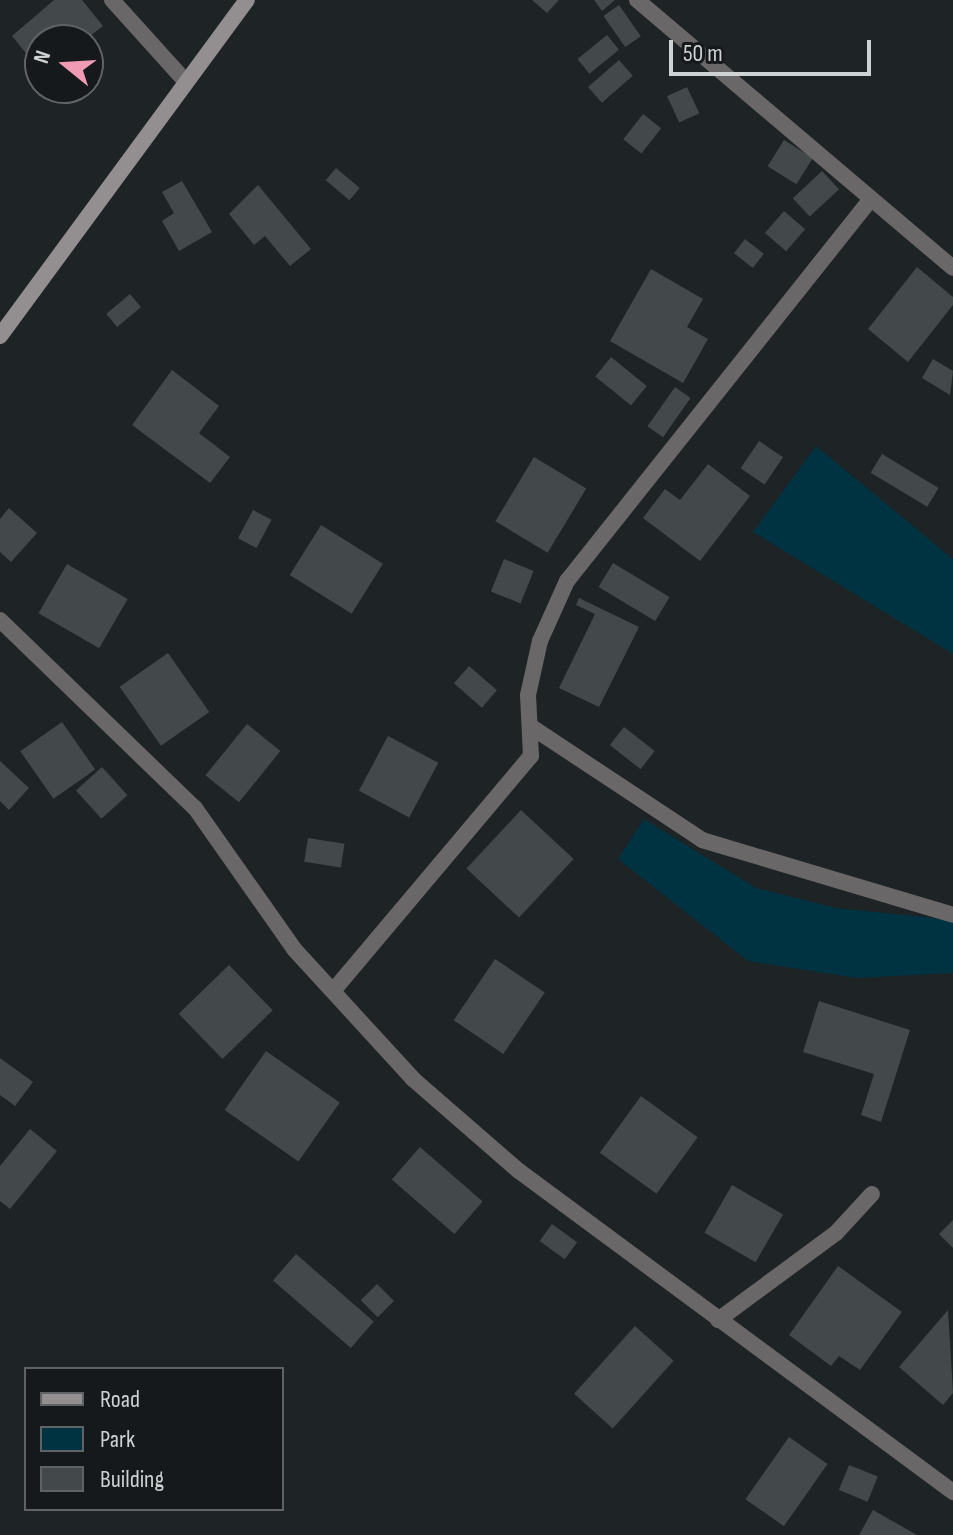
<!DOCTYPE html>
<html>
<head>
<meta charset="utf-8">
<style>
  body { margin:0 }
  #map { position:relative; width:953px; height:1535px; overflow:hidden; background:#1e2325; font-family:"Sofia Sans Condensed",sans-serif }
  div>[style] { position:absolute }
  .green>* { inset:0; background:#003341 }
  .building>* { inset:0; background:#43484a; transform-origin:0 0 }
  .street>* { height:16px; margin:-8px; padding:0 8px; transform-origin:8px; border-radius:8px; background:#6a6768 }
  .secondary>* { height:16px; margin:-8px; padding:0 8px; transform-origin:8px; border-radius:8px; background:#938f90 }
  span { translate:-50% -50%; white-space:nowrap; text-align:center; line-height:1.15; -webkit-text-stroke:6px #15191b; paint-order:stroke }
  .legend { position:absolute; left:24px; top:1367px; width:260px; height:144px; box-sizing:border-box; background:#15191b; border:2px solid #5f6365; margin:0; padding:10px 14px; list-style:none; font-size:24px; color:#cfd2d3 }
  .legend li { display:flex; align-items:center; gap:16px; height:40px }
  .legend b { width:40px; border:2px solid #5f6365 }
  .north { position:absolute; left:24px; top:24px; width:80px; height:80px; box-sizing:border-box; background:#15191b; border:2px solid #5f6365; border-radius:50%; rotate:288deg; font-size:22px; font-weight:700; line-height:32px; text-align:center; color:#cfd2d3 }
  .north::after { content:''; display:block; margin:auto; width:28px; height:36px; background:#f19ab3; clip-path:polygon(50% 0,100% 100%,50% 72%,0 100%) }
  .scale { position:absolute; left:669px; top:40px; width:202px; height:36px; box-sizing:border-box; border:4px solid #cfd2d3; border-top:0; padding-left:10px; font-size:24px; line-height:28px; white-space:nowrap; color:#cfd2d3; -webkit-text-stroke:6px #15191b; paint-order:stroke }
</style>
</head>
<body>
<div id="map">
  <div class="green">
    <i style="clip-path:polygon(816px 446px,953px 559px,953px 654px,753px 532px)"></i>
    <i style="clip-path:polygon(644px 819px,756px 888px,836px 908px,953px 920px,953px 973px,857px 978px,748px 961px,618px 859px)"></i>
  </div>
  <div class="building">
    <i style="clip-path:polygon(54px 0,82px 0,103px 26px,85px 40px,40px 40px,34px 63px,12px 36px)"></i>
    <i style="clip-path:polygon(532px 0,559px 0,547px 13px)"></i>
    <i style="clip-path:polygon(594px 0,615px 0,602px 11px)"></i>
    <i style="left:619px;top:5px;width:38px;height:19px;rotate:55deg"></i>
    <i style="left:607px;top:35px;width:19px;height:38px;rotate:51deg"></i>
    <i style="left:619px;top:60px;width:21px;height:41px;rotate:49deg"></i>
    <i style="left:687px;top:87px;width:29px;height:22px;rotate:65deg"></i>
    <i style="left:643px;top:114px;width:23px;height:32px;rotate:38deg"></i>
    <i style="left:784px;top:140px;width:34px;height:31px;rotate:32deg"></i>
    <i style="left:336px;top:168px;width:31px;height:16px;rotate:40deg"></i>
    <i style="left:822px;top:171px;width:25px;height:40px;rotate:47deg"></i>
    <i style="clip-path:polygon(182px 181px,212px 232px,179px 251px,162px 221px,174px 213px,162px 192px)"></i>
    <i style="clip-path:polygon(258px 185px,311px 249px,290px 266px,265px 236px,254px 245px,229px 214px)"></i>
    <i style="left:784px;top:211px;width:28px;height:29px;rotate:41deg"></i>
    <i style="left:745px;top:239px;width:24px;height:18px;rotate:38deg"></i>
    <i style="clip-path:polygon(917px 267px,953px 297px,953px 305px,908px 362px,868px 329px)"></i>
    <i style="clip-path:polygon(651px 269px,703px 299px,687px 327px,708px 339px,683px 383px,610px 341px)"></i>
    <i style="left:130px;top:294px;width:17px;height:31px;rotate:50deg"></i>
    <i style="left:611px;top:357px;width:46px;height:25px;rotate:39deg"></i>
    <i style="clip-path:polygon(933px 359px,953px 371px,950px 395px,922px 378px)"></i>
    <i style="clip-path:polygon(172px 370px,219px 406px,199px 433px,230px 457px,210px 483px,132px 425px)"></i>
    <i style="left:675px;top:387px;width:19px;height:48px;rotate:35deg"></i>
    <i style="left:759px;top:441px;width:29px;height:33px;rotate:34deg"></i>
    <i style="left:882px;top:454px;width:66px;height:22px;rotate:31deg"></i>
    <i style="left:534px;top:457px;width:61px;height:75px;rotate:31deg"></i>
    <i style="clip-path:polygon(708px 464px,750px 496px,700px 561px,643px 518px,665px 489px,680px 500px)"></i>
    <i style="clip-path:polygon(9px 508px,37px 533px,11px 562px,0 552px,0 519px)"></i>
    <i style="left:253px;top:510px;width:21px;height:32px;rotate:28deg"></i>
    <i style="left:321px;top:525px;width:73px;height:59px;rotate:32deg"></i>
    <i style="left:504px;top:559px;width:32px;height:35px;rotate:22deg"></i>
    <i style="left:613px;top:563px;width:66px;height:28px;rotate:31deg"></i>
    <i style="left:67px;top:564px;width:70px;height:57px;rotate:30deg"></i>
    <i style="clip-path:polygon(579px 598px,639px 627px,599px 707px,559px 688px,595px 614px,576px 605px)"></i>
    <i style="left:168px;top:653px;width:72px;height:59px;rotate:55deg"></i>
    <i style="left:469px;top:666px;width:37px;height:23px;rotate:41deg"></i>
    <i style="left:62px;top:722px;width:58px;height:51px;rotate:55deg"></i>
    <i style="left:247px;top:724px;width:43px;height:66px;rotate:39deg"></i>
    <i style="left:624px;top:727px;width:39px;height:23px;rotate:38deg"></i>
    <i style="left:388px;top:736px;width:57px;height:62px;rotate:28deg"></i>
    <i style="clip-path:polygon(0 761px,29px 788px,9px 810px,0 801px)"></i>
    <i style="left:102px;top:767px;width:38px;height:35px;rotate:48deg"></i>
    <i style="left:521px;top:810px;width:72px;height:80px;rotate:43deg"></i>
    <i style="left:308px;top:838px;width:37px;height:24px;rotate:9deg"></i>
    <i style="left:495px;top:959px;width:60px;height:74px;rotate:34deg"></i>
    <i style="left:229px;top:965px;width:63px;height:70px;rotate:46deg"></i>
    <i style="clip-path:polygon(819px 1001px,910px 1030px,881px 1122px,861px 1115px,874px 1074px,803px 1052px)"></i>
    <i style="left:266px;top:1051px;width:90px;height:72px;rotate:35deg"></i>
    <i style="clip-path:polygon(0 1058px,33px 1082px,15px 1106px,0 1095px)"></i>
    <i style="left:641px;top:1096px;width:70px;height:70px;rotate:36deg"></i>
    <i style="clip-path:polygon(30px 1129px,57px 1151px,10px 1209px,0 1201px,0 1166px)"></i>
    <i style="left:420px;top:1147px;width:83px;height:43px;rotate:41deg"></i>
    <i style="left:732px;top:1185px;width:59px;height:55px;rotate:30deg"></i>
    <i style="clip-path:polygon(953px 1220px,953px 1248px,939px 1234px)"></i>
    <i style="left:552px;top:1224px;width:31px;height:21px;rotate:36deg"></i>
    <i style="left:296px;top:1254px;width:103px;height:35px;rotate:41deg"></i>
    <i style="clip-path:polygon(838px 1266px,902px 1312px,860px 1370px,839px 1356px,831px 1366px,789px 1335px)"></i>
    <i style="left:377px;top:1284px;width:24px;height:23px;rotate:45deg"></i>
    <i style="clip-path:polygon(948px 1310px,953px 1393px,943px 1405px,899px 1367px)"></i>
    <i style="left:635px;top:1326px;width:52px;height:91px;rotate:42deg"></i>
    <i style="left:789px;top:1437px;width:47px;height:76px;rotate:35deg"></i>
    <i style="left:849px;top:1465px;width:31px;height:27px;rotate:22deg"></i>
    <i style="clip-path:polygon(873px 1510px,917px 1535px,859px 1535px)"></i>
  </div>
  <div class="street">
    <i style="left:112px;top:0;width:110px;rotate:47.9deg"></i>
    <i style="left:637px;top:0;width:414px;rotate:40.3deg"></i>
    <i style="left:0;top:620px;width:271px;rotate:44deg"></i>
    <i style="left:195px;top:808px;width:172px;rotate:54.9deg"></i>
    <i style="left:294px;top:949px;width:176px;rotate:47.5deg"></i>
    <i style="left:413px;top:1079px;width:140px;rotate:41deg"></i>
    <i style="left:519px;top:1171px;width:540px;rotate:36.49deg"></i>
    <i style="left:530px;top:726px;width:206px;rotate:33.5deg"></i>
    <i style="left:702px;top:840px;width:262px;rotate:16.6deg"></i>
    <i style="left:333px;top:991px;width:307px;rotate:-49.9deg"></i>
    <i style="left:531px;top:756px;width:61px;rotate:-92.8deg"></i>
    <i style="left:528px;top:695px;width:55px;rotate:-77.5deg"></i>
    <i style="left:540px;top:641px;width:66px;rotate:-65.8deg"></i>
    <i style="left:567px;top:581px;width:485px;rotate:-51.5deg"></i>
    <i style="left:718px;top:1320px;width:147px;rotate:-36.4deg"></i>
    <i style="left:836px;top:1233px;width:53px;rotate:-47.3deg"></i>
  </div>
  <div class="secondary">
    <i style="left:0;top:336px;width:417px;rotate:-53.7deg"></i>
  </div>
  <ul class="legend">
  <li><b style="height:10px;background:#938f90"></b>Road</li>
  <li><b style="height:22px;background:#003341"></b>Park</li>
  <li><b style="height:22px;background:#43484a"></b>Building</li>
  </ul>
  <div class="north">N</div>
  <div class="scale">50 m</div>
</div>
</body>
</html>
